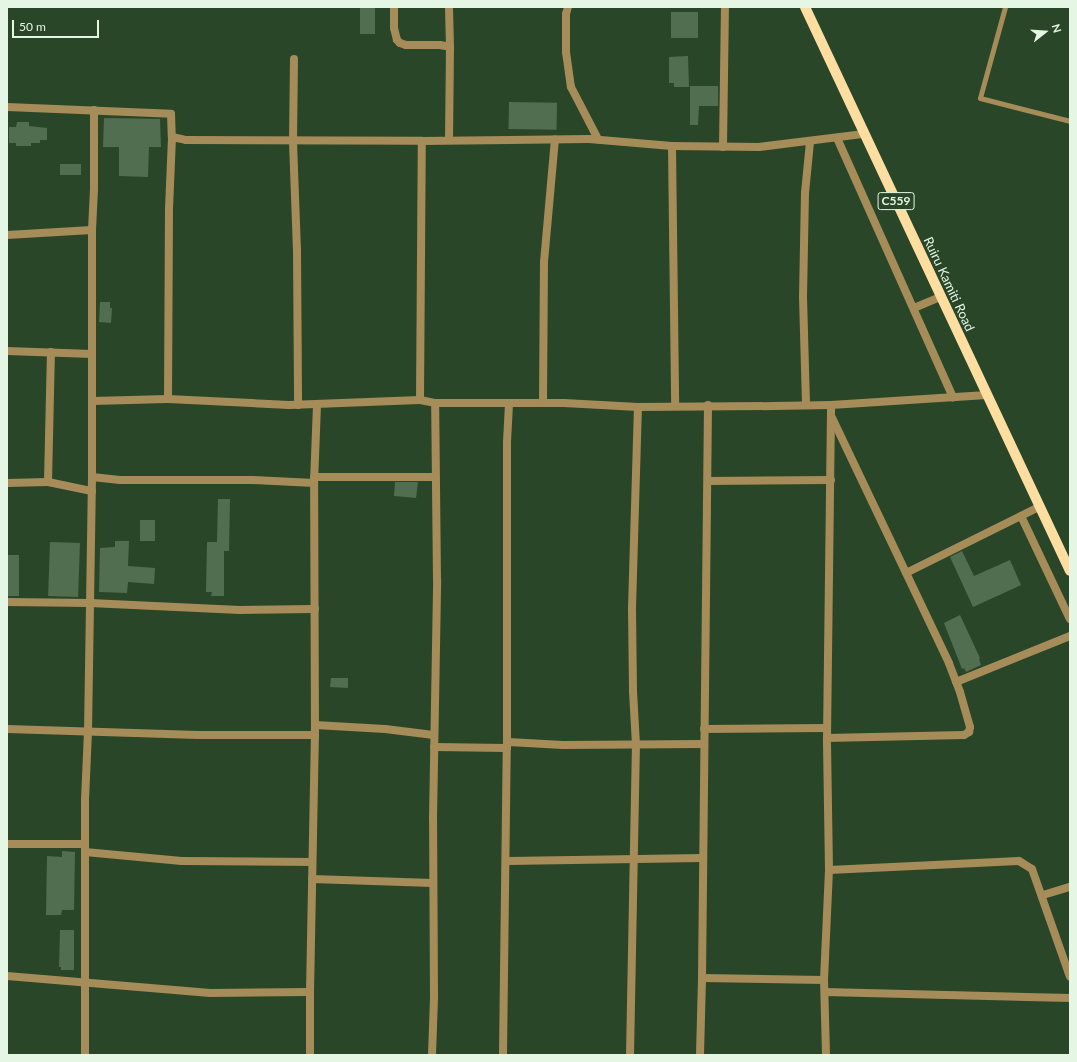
<!DOCTYPE html>
<html>
<head>
<meta charset="utf-8">
<style>
  body { margin:0 }
  #map { position:relative; width:1077px; height:1062px; overflow:hidden; background:#294629; font-family:Lato,sans-serif }
  div>[style] { position:absolute }
  .building>* { inset:0; background:#516f50; transform-origin:0 0 }
  .service>* { height:5px; margin:-2.5px; padding:0 2.5px; transform-origin:2.5px; border-radius:2.5px; background:#a68c59 }
  .minor>* { height:8px; margin:-4px; padding:0 4px; transform-origin:4px; border-radius:4px; background:#a68c59 }
  .primary>* { height:10px; margin:-5px; padding:0 5px; transform-origin:5px; border-radius:5px; background:#fddda0 }
  span { translate:-50% -50%; white-space:nowrap; text-align:center; line-height:1.15; -webkit-text-stroke:3px #294629; paint-order:stroke }
  .shield-label span { padding:1px 3px; background:#294629; border:1px solid; border-radius:3px; -webkit-text-stroke-width:0 }
  .shield-label { font-size:12px; color:#e5f6e4; font-weight:700 }
  .street-label { font-size:13px; color:#e5f6e4 }
  .frame { position:absolute; inset:0; border:8px solid #e5f6e4; pointer-events:none }
  .north { position:absolute; left:1025px; top:12px; width:40px; height:40px; -webkit-text-stroke:3px #294629; paint-order:stroke; rotate:73deg; font-size:11px; font-weight:700; line-height:16px; text-align:center; color:#e5f6e4 }
  .north::after { content:''; display:block; margin:auto; width:14px; height:18px; background:#e5f6e4; clip-path:polygon(50% 0,100% 100%,50% 72%,0 100%) }
  .scale { position:absolute; left:12px; top:20px; width:87px; height:18px; box-sizing:border-box; border:2px solid #e5f6e4; border-top:0; padding-left:5px; font-size:12px; line-height:14px; white-space:nowrap; color:#e5f6e4; -webkit-text-stroke:3px #294629; paint-order:stroke }
</style>
</head>
<body>
<div id="map">
  <div class="building">
    <i style="left:360px;top:7px;width:15px;height:27px"></i>
    <i style="left:671px;top:12px;width:27px;height:26px"></i>
    <i style="clip-path:polygon(688px 56px,689px 87px,674px 87px,674px 83px,669px 83px,669px 57px)"></i>
    <i style="clip-path:polygon(690px 86px,718px 86px,718px 106px,699px 106px,698px 125px,690px 125px)"></i>
    <i style="left:509px;top:102px;width:48px;height:27px;rotate:1deg"></i>
    <i style="clip-path:polygon(104px 118px,160px 119px,161px 147px,149px 147px,148px 177px,119px 176px,119px 147px,103px 147px)"></i>
    <i style="clip-path:polygon(17px 122px,29px 122px,29px 126px,47px 128px,47px 140px,40px 140px,40px 143px,31px 143px,31px 146px,16px 146px,16px 143px,9px 143px,9px 127px,16px 127px)"></i>
    <i style="left:60px;top:164px;width:21px;height:11px"></i>
    <i style="clip-path:polygon(100px 302px,110px 302px,110px 308px,112px 308px,111px 323px,99px 322px)"></i>
    <i style="clip-path:polygon(395px 482px,418px 482px,416px 498px,394px 496px)"></i>
    <i style="clip-path:polygon(218px 499px,230px 499px,229px 551px,224px 551px,224px 596px,211px 596px,212px 592px,206px 592px,207px 542px,217px 542px)"></i>
    <i style="left:140px;top:520px;width:15px;height:21px"></i>
    <i style="clip-path:polygon(115px 541px,129px 541px,128px 566px,155px 568px,154px 584px,128px 582px,127px 593px,99px 592px,100px 548px,115px 547px)"></i>
    <i style="left:50px;top:542px;width:30px;height:54px;rotate:2deg"></i>
    <i style="clip-path:polygon(962px 551px,974px 576px,1010px 560px,1021px 585px,973px 607px,950px 557px)"></i>
    <i style="left:7px;top:555px;width:12px;height:41px"></i>
    <i style="clip-path:polygon(960px 615px,980px 658px,979px 659px,981px 665px,966px 672px,964px 668px,962px 669px,944px 623px)"></i>
    <i style="clip-path:polygon(331px 678px,348px 678px,348px 688px,330px 687px)"></i>
    <i style="clip-path:polygon(62px 851px,75px 852px,74px 910px,62px 910px,61px 915px,46px 915px,47px 856px,62px 857px)"></i>
    <i style="clip-path:polygon(60px 930px,74px 930px,74px 970px,61px 970px,61px 967px,59px 967px)"></i>
  </div>
  <div class="service">
    <i style="left:1005px;top:7px;width:94px;rotate:105.4deg"></i>
    <i style="left:980px;top:98px;width:93px;rotate:14.3deg"></i>
  </div>
  <div class="minor">
    <i style="left:394px;top:7px;width:21px;rotate:90deg"></i>
    <i style="left:394px;top:28px;width:12px;rotate:76deg"></i>
    <i style="left:397px;top:40px;width:4px;rotate:45deg"></i>
    <i style="left:400px;top:43px;width:6px;rotate:18deg"></i>
    <i style="left:406px;top:45px;width:34px"></i>
    <i style="left:440px;top:45px;width:10px;rotate:11deg"></i>
    <i style="left:450px;top:47px;width:93px;rotate:90.6deg"></i>
    <i style="left:449px;top:7px;width:40px;rotate:88.6deg"></i>
    <i style="left:568px;top:7px;width:7px;rotate:106deg"></i>
    <i style="left:566px;top:14px;width:38px;rotate:90deg"></i>
    <i style="left:566px;top:52px;width:35px;rotate:82deg"></i>
    <i style="left:571px;top:87px;width:59px;rotate:62.6deg"></i>
    <i style="left:294px;top:59px;width:83px;rotate:90.7deg"></i>
    <i style="left:293px;top:142px;width:107px;rotate:87.9deg"></i>
    <i style="left:297px;top:249px;width:156px;rotate:89.6deg"></i>
    <i style="left:7px;top:107px;width:164px;rotate:2.4deg"></i>
    <i style="left:171px;top:114px;width:23px;rotate:88deg"></i>
    <i style="left:172px;top:137px;width:14px;rotate:12deg"></i>
    <i style="left:186px;top:140px;width:236px;rotate:0.2deg"></i>
    <i style="left:422px;top:141px;width:167px;rotate:-0.7deg"></i>
    <i style="left:589px;top:139px;width:83px;rotate:4.8deg"></i>
    <i style="left:672px;top:146px;width:87px;rotate:0.7deg"></i>
    <i style="left:759px;top:147px;width:106px;rotate:-7.1deg"></i>
    <i style="left:837px;top:138px;width:284px;rotate:65.9deg"></i>
    <i style="left:672px;top:146px;width:260px;rotate:89.3deg"></i>
    <i style="left:723px;top:147px;width:140px;rotate:-89.2deg"></i>
    <i style="left:7px;top:235px;width:85px;rotate:-3.4deg"></i>
    <i style="left:914px;top:308px;width:28px;rotate:-23deg"></i>
    <i style="left:7px;top:351px;width:85px;rotate:2deg"></i>
    <i style="left:168px;top:399px;width:190px;rotate:-89.7deg"></i>
    <i style="left:169px;top:209px;width:72px;rotate:-87.6deg"></i>
    <i style="left:420px;top:400px;width:259px;rotate:-89.6deg"></i>
    <i style="left:92px;top:401px;width:76px;rotate:-1.5deg"></i>
    <i style="left:168px;top:399px;width:121px;rotate:2.8deg"></i>
    <i style="left:289px;top:405px;width:131px;rotate:-2.2deg"></i>
    <i style="left:420px;top:400px;width:15px;rotate:11deg"></i>
    <i style="left:435px;top:403px;width:129px"></i>
    <i style="left:564px;top:403px;width:74px;rotate:3.1deg"></i>
    <i style="left:638px;top:407px;width:136px;rotate:-0.4deg"></i>
    <i style="left:774px;top:406px;width:57px;rotate:-1deg"></i>
    <i style="left:831px;top:405px;width:156px;rotate:-3.7deg"></i>
    <i style="left:543px;top:403px;width:141px;rotate:-89.6deg"></i>
    <i style="left:544px;top:262px;width:123px;rotate:-84.9deg"></i>
    <i style="left:806px;top:404px;width:107px;rotate:-91.6deg"></i>
    <i style="left:803px;top:297px;width:104px;rotate:-88.9deg"></i>
    <i style="left:805px;top:193px;width:51px;rotate:-84.4deg"></i>
    <i style="left:92px;top:477px;width:28px;rotate:6deg"></i>
    <i style="left:120px;top:480px;width:132px"></i>
    <i style="left:252px;top:480px;width:62px;rotate:2.8deg"></i>
    <i style="left:314px;top:477px;width:121px"></i>
    <i style="left:708px;top:481px;width:123px;rotate:-0.5deg"></i>
    <i style="left:48px;top:482px;width:130px;rotate:-88.7deg"></i>
    <i style="left:7px;top:483px;width:41px;rotate:-1.4deg"></i>
    <i style="left:48px;top:482px;width:45px;rotate:11.6deg"></i>
    <i style="left:1021px;top:516px;width:114px;rotate:64.6deg"></i>
    <i style="left:906px;top:573px;width:148px;rotate:-26.4deg"></i>
    <i style="left:7px;top:602px;width:83px;rotate:0.7deg"></i>
    <i style="left:90px;top:603px;width:150px;rotate:2.7deg"></i>
    <i style="left:240px;top:610px;width:75px;rotate:-0.8deg"></i>
    <i style="left:956px;top:682px;width:123px;rotate:-22deg"></i>
    <i style="left:315px;top:725px;width:70px;rotate:3.3deg"></i>
    <i style="left:385px;top:729px;width:49px;rotate:7deg"></i>
    <i style="left:7px;top:729px;width:191px;rotate:1.8deg"></i>
    <i style="left:198px;top:735px;width:117px"></i>
    <i style="left:704px;top:729px;width:123px;rotate:-0.5deg"></i>
    <i style="left:827px;top:738px;width:137px;rotate:-1.3deg"></i>
    <i style="left:964px;top:735px;width:6px;rotate:-31deg"></i>
    <i style="left:969px;top:732px;width:5px;rotate:-79deg"></i>
    <i style="left:970px;top:727px;width:36px;rotate:-106deg"></i>
    <i style="left:960px;top:692px;width:31px;rotate:-111deg"></i>
    <i style="left:949px;top:663px;width:272px;rotate:-115.5deg"></i>
    <i style="left:507px;top:742px;width:56px;rotate:3.1deg"></i>
    <i style="left:563px;top:745px;width:140px;rotate:-0.4deg"></i>
    <i style="left:434px;top:747px;width:73px;rotate:0.8deg"></i>
    <i style="left:7px;top:844px;width:78px"></i>
    <i style="left:85px;top:852px;width:97px;rotate:5.3deg"></i>
    <i style="left:182px;top:861px;width:130px;rotate:0.4deg"></i>
    <i style="left:506px;top:861px;width:196px;rotate:-0.9deg"></i>
    <i style="left:829px;top:870px;width:190px;rotate:-2.7deg"></i>
    <i style="left:1019px;top:861px;width:15px;rotate:32deg"></i>
    <i style="left:1032px;top:869px;width:114px;rotate:70.6deg"></i>
    <i style="left:312px;top:879px;width:121px;rotate:1.9deg"></i>
    <i style="left:1043px;top:895px;width:28px;rotate:-17deg"></i>
    <i style="left:7px;top:976px;width:204px;rotate:4.8deg"></i>
    <i style="left:210px;top:993px;width:100px;rotate:-0.6deg"></i>
    <i style="left:702px;top:978px;width:122px;rotate:0.9deg"></i>
    <i style="left:825px;top:992px;width:245px;rotate:1.4deg"></i>
    <i style="left:85px;top:1055px;width:255px;rotate:-90deg"></i>
    <i style="left:85px;top:800px;width:68px;rotate:-87.5deg"></i>
    <i style="left:88px;top:732px;width:255px;rotate:-89.1deg"></i>
    <i style="left:92px;top:477px;width:247px;rotate:-90deg"></i>
    <i style="left:92px;top:230px;width:41px;rotate:-87.2deg"></i>
    <i style="left:94px;top:189px;width:79px;rotate:-90deg"></i>
    <i style="left:310px;top:1055px;width:63px;rotate:-90deg"></i>
    <i style="left:310px;top:992px;width:257px;rotate:-88.9deg"></i>
    <i style="left:315px;top:735px;width:252px;rotate:-90.2deg"></i>
    <i style="left:314px;top:483px;width:79px;rotate:-87.8deg"></i>
    <i style="left:432px;top:1055px;width:58px;rotate:-88deg"></i>
    <i style="left:434px;top:997px;width:178px;rotate:-90.3deg"></i>
    <i style="left:433px;top:819px;width:239px;rotate:-89deg"></i>
    <i style="left:437px;top:580px;width:177px;rotate:-90.6deg"></i>
    <i style="left:503px;top:1055px;width:307px;rotate:-89.3deg"></i>
    <i style="left:507px;top:748px;width:306px;rotate:-90deg"></i>
    <i style="left:507px;top:442px;width:39px;rotate:-87deg"></i>
    <i style="left:630px;top:1055px;width:310px;rotate:-88.9deg"></i>
    <i style="left:636px;top:745px;width:54px;rotate:-93.2deg"></i>
    <i style="left:633px;top:691px;width:83px;rotate:-90.7deg"></i>
    <i style="left:632px;top:608px;width:201px;rotate:-88.3deg"></i>
    <i style="left:700px;top:1055px;width:77px;rotate:-88.5deg"></i>
    <i style="left:702px;top:978px;width:573px;rotate:-89.4deg"></i>
    <i style="left:826px;top:1055px;width:75px;rotate:-91.5deg"></i>
    <i style="left:824px;top:980px;width:110px;rotate:-87.4deg"></i>
    <i style="left:829px;top:870px;width:132px;rotate:-90.9deg"></i>
    <i style="left:827px;top:738px;width:333px;rotate:-89.3deg"></i>
  </div>
  <div class="primary">
    <i style="left:805px;top:7px;width:623px;rotate:64.83deg"></i>
  </div>
  <div class="shield-label">
    <span style="left:896px;top:201px">C559</span>
  </div>
  <div class="street-label">
    <span style="left:949px;top:284px;rotate:65deg">Ruiru Kamiti Road</span>
  </div>
  <div class="frame"></div>
  <div class="north">N</div>
  <div class="scale">50 m</div>
</div>
</body>
</html>
